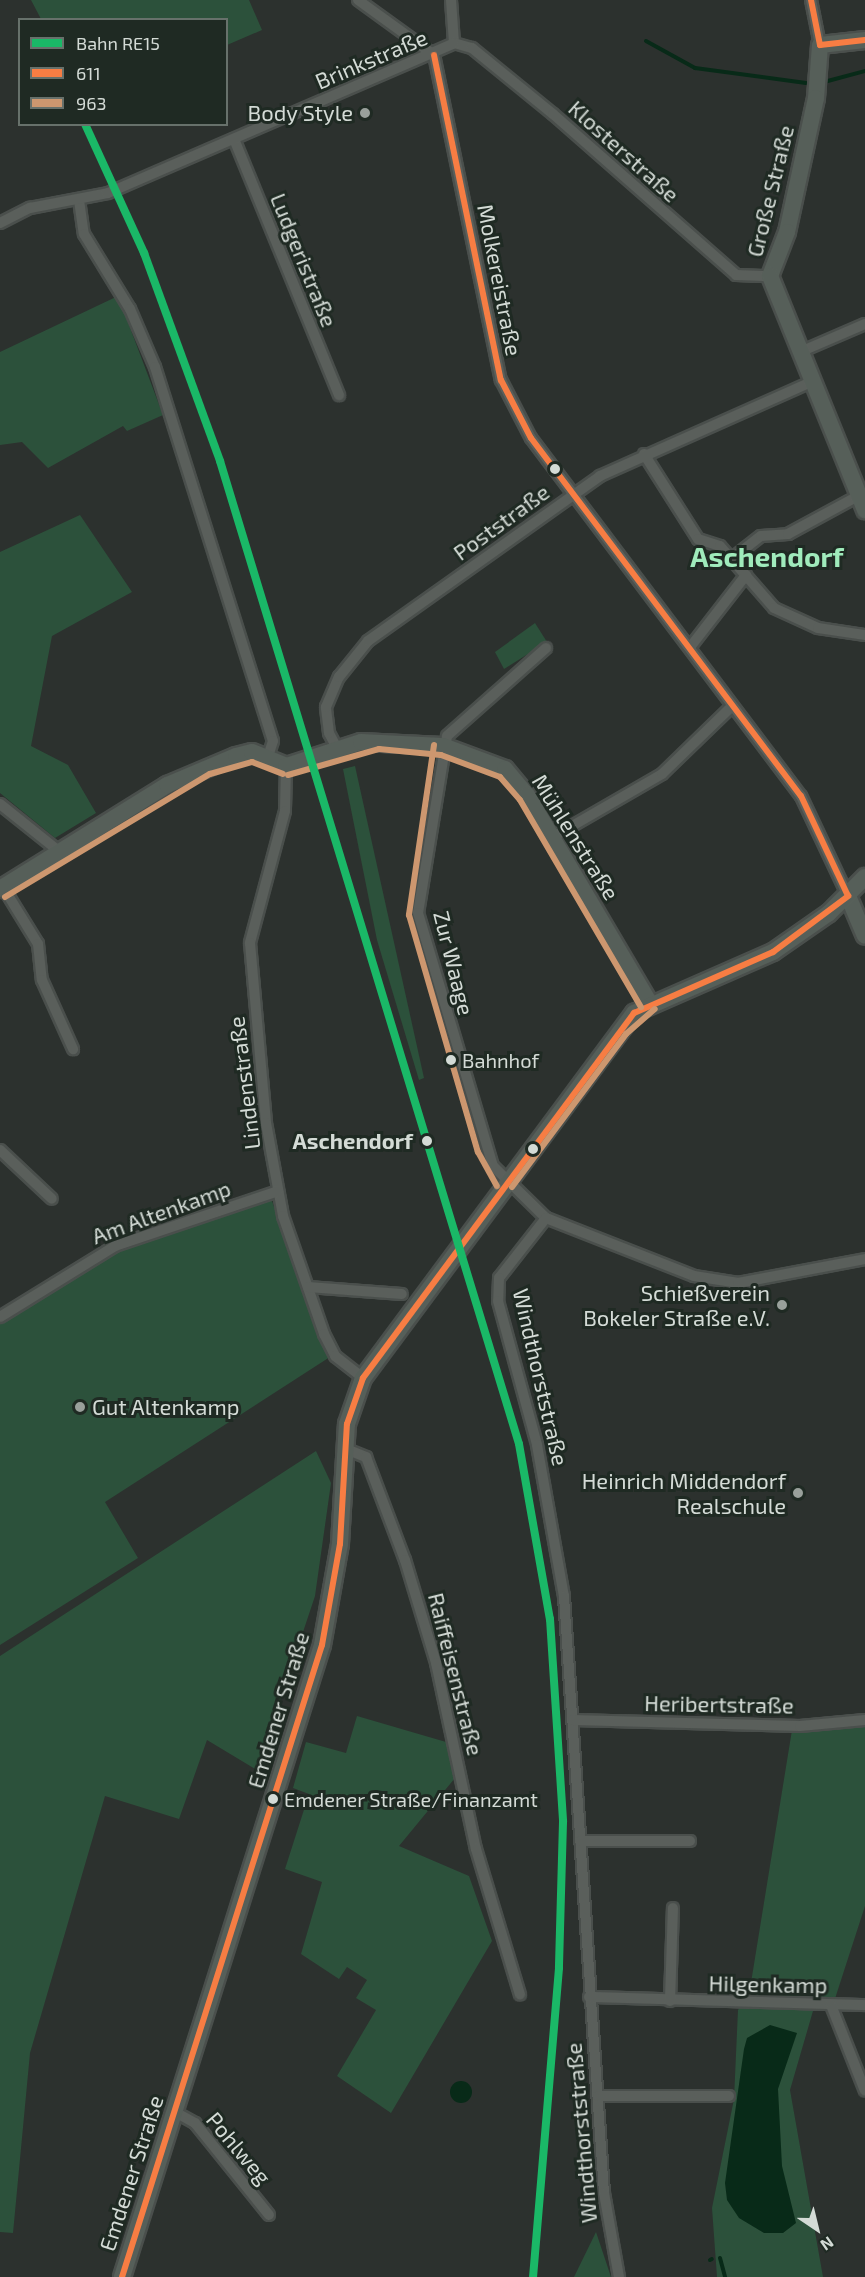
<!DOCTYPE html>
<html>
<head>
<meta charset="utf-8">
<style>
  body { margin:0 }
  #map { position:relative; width:865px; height:2277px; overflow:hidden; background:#2c312e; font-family:"Exo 2",sans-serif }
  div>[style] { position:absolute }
  .green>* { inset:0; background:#2c513b }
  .water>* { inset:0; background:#082a18 }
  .round { border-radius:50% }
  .stream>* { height:4px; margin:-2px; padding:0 2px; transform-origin:2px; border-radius:2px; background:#082a18 }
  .roads { filter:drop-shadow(2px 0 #4a4f4c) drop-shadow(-2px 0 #4a4f4c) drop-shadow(0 2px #4a4f4c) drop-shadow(0 -2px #4a4f4c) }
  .street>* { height:10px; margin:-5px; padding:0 5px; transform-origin:5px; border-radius:5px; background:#5a5f5b }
  .secondary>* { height:16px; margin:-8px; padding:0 8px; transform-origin:8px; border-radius:8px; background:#565f59 }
  .bus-1>* { height:6px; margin:-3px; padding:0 3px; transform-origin:3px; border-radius:3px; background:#f77d43 }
  .bus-2>* { height:6px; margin:-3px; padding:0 3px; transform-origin:3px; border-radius:3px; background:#cd976f }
  .rail-1>* { height:8px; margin:-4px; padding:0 4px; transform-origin:4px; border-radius:4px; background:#1ab867 }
  .dots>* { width:16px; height:16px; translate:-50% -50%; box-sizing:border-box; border:3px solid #1f2a23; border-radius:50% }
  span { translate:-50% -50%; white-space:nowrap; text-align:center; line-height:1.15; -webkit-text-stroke:6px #1f2a23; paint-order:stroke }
  .bus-label { font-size:20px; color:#d4dbd6 }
  .left { translate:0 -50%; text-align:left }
  .street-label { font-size:22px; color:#d4dbd6 }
  .poi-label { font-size:22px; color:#d4dbd6 }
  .right { translate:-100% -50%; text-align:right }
  .stop-label { font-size:22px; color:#d4dbd6; font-weight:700 }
  .district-label { font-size:28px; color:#9febbb; font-weight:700 }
  .legend { position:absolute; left:18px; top:18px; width:210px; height:108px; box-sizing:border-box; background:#1f2a23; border:2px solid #67716b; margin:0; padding:8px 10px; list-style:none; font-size:18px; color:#d4dbd6 }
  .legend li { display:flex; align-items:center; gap:12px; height:30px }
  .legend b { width:30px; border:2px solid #67716b }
  .north { position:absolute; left:787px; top:2199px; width:60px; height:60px; -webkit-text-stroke:4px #1f2a23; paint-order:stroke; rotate:145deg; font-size:16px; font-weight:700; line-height:24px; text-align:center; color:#d4dbd6 }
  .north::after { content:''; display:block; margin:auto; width:21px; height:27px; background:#d4dbd6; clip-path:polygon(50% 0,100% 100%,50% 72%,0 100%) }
</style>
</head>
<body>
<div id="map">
  <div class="green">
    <i style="clip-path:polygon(31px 0,249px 0,262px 30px,227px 45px,226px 20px,41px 19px)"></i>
    <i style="clip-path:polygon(118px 296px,163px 415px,127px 431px,123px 426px,48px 468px,22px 442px,0 445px,0 352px)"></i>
    <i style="clip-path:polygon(80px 515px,132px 592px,52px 636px,31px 746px,68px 765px,96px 813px,55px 838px,0 793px,0 552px)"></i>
    <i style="clip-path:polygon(535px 623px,547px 642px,504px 669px,495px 652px)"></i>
    <i style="clip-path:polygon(355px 766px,424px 1078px,419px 1080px,377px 940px,343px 769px)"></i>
    <i style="clip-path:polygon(271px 1198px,315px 1328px,333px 1355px,105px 1502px,138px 1558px,0 1645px,0 1323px,118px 1252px)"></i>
    <i style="clip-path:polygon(316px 1451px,331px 1483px,315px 1596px,257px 1770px,207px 1740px,179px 1819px,105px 1796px,30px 2053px,13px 2233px,0 2232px,0 1656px)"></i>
    <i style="clip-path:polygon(357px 1716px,446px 1742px,455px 1778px,399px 1846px,469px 1876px,492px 1941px,391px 2113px,337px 2076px,376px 2010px,356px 1998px,367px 1980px,347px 1967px,339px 1979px,301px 1954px,322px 1882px,285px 1869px,309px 1794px,293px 1788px,306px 1742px,346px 1753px)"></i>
    <i style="clip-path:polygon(865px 1727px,865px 1906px,831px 2011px,813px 2011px,790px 2090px,823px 2277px,717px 2277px,712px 2208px,734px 2099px,738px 2010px,749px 1995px,792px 1730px)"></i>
    <i style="clip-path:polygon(596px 2232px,611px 2277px,574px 2277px)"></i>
  </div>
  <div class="water">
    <i style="clip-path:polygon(770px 2025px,797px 2033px,778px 2089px,782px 2166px,796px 2223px,783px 2233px,764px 2233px,739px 2218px,727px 2200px,725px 2183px,744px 2049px,747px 2038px)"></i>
    <i class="round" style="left:450px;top:2081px;width:22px;height:22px"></i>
  </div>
  <div class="stream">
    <i style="left:646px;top:41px;width:56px;rotate:28.9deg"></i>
    <i style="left:695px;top:68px;width:112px;rotate:7.7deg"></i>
    <i style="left:824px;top:82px;width:42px;rotate:-15deg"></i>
    <i style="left:720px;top:2258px;width:20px;rotate:75deg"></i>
    <i style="left:710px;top:2260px;width:2px;rotate:-27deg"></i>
  </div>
  <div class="roads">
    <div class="street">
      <i style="left:358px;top:0;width:94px;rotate:35.9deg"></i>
      <i style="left:451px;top:0;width:43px;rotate:86deg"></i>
      <i style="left:811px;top:0;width:46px;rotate:78.7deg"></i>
      <i style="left:454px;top:43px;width:19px;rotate:16deg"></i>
      <i style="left:472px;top:48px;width:104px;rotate:39.2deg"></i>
      <i style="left:553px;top:114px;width:244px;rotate:41.3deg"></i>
      <i style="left:736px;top:275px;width:34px;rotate:2deg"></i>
      <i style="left:434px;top:55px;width:332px;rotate:78.4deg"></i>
      <i style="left:501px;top:380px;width:65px;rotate:62.7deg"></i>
      <i style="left:531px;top:438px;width:448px;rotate:53deg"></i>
      <i style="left:801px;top:796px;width:110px;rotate:64.8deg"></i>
      <i style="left:234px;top:139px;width:277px;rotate:67.7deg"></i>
      <i style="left:79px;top:200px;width:34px;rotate:82deg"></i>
      <i style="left:84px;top:234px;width:88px;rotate:58.5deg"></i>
      <i style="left:130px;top:309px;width:63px;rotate:66.7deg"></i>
      <i style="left:155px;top:367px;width:392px;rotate:72.5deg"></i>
      <i style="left:273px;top:741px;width:16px;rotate:108deg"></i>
      <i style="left:0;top:223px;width:34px;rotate:-27deg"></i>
      <i style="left:30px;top:208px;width:79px;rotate:-10.9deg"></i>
      <i style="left:108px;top:193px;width:377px;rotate:-23.4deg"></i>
      <i style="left:800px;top:352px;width:71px;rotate:-23.3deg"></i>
      <i style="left:644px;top:454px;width:101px;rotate:57.6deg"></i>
      <i style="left:698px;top:539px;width:23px;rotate:18deg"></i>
      <i style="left:720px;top:546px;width:82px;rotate:48.9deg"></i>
      <i style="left:774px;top:608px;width:48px;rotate:24.4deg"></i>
      <i style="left:818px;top:628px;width:48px;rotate:8.5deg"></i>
      <i style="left:730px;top:560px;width:39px;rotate:-38deg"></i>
      <i style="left:761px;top:536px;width:27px;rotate:-4deg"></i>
      <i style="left:788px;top:534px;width:80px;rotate:-28.5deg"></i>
      <i style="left:691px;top:646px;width:90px;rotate:-52.2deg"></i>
      <i style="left:546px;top:648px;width:132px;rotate:138.4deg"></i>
      <i style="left:447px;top:736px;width:179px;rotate:99.3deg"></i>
      <i style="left:418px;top:913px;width:264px;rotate:73.5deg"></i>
      <i style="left:493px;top:1166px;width:74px;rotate:44.5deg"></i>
      <i style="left:546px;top:1218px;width:159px;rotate:21.4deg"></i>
      <i style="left:694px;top:1276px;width:45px;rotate:9deg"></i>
      <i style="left:738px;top:1283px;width:129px;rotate:-10.7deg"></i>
      <i style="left:338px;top:750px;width:19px;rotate:-118deg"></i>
      <i style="left:329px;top:733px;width:26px;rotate:-97deg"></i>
      <i style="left:326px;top:707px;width:33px;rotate:-67deg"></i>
      <i style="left:339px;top:677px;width:46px;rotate:-51.1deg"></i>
      <i style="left:368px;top:641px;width:285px;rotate:-35.4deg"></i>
      <i style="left:600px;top:476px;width:231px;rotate:-24deg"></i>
      <i style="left:286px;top:766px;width:45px;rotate:91.3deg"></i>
      <i style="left:285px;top:811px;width:137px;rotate:104.9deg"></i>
      <i style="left:250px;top:943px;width:181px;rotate:84.9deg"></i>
      <i style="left:266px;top:1123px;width:95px;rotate:79.6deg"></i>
      <i style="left:283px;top:1216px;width:125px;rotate:70.8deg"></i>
      <i style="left:324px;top:1334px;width:25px;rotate:63deg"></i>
      <i style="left:335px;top:1356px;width:36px;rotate:38deg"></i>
      <i style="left:0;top:804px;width:77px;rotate:38.7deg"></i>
      <i style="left:553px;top:837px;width:126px;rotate:-30deg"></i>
      <i style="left:662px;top:774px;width:95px;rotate:-44.1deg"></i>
      <i style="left:3px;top:887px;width:67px;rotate:58.4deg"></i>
      <i style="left:38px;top:944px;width:36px;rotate:84deg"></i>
      <i style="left:42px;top:980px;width:76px;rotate:65.8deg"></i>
      <i style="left:0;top:1150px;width:71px;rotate:43.3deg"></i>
      <i style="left:546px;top:1218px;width:76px;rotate:128.1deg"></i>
      <i style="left:499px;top:1278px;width:23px;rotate:92deg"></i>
      <i style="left:498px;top:1301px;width:149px;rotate:74.8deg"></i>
      <i style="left:537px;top:1445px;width:153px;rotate:79.9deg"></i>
      <i style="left:564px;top:1596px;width:598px;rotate:86.17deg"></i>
      <i style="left:604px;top:2193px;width:85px;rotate:79.9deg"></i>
      <i style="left:308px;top:1287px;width:94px;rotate:4.3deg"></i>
      <i style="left:0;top:1317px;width:135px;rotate:-31.7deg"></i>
      <i style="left:115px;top:1246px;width:172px;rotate:-18.6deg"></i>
      <i style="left:346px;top:1449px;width:22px;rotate:22deg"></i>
      <i style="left:366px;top:1457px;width:110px;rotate:69.3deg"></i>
      <i style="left:405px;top:1560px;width:108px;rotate:73.2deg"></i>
      <i style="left:436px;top:1663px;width:190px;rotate:77.9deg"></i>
      <i style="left:476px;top:1849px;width:152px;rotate:73.2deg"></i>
      <i style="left:573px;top:1720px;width:227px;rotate:1.5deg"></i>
      <i style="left:800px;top:1726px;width:65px;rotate:-5.3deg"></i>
      <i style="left:580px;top:1841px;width:110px"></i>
      <i style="left:589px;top:1997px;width:276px;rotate:1.7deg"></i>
      <i style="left:670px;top:2001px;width:93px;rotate:-88.2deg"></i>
      <i style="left:831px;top:2005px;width:92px;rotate:68.4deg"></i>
      <i style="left:598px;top:2096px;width:131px"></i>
      <i style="left:175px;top:2112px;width:23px;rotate:29deg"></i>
      <i style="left:195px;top:2123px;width:118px;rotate:51.2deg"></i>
    </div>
    <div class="secondary">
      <i style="left:865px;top:40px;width:45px;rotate:173.7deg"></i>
      <i style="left:820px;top:45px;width:53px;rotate:94.3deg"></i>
      <i style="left:816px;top:98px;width:137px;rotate:102.2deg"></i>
      <i style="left:787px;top:232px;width:47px;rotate:111.1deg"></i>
      <i style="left:770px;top:276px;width:253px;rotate:67.9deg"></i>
      <i style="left:0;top:889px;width:197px;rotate:-31.9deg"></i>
      <i style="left:167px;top:785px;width:75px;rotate:-22.8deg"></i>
      <i style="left:236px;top:756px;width:16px;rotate:-14deg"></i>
      <i style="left:252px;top:752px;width:37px;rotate:22deg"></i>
      <i style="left:286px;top:766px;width:79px;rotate:-17.7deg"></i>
      <i style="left:361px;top:742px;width:82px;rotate:2.8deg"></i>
      <i style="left:443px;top:746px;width:66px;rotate:20.4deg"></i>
      <i style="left:505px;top:769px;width:34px;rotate:50deg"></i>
      <i style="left:527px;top:795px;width:240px;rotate:59.5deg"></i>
      <i style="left:848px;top:896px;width:43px;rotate:67deg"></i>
      <i style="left:122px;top:2277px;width:663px;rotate:-72.44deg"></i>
      <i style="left:322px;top:1645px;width:103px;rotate:-79.9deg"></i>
      <i style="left:340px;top:1544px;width:120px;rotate:-86.7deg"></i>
      <i style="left:347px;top:1424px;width:49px;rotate:-70.8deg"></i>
      <i style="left:363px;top:1378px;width:455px;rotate:-53.4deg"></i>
      <i style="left:634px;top:1013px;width:152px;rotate:-23.7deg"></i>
      <i style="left:773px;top:952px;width:68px;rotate:-34.9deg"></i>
      <i style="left:829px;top:913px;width:51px;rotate:-45deg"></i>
    </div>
  </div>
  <div class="bus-1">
    <i style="left:811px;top:0;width:46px;rotate:78.7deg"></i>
    <i style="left:820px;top:45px;width:45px;rotate:-6.3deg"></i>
    <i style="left:434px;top:55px;width:332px;rotate:78.4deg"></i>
    <i style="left:501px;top:380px;width:65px;rotate:62.7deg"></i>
    <i style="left:531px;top:438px;width:448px;rotate:53deg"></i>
    <i style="left:801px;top:796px;width:110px;rotate:64.8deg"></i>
    <i style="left:122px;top:2277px;width:663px;rotate:-72.44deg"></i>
    <i style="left:322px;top:1645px;width:103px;rotate:-79.9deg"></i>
    <i style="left:340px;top:1544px;width:120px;rotate:-86.7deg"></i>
    <i style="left:347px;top:1424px;width:49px;rotate:-70.8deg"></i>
    <i style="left:363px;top:1378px;width:455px;rotate:-53.4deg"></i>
    <i style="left:634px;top:1013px;width:152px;rotate:-23.7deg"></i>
    <i style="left:773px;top:952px;width:94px;rotate:-36.7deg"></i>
  </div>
  <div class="bus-2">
    <i style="left:434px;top:745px;width:172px;rotate:98.4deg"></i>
    <i style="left:409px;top:915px;width:247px;rotate:73.8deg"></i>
    <i style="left:478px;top:1152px;width:39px;rotate:61deg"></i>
    <i style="left:288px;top:775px;width:95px;rotate:-15.9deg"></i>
    <i style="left:379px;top:749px;width:62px;rotate:5.5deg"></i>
    <i style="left:441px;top:755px;width:63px;rotate:20.4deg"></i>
    <i style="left:500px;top:777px;width:30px;rotate:49deg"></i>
    <i style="left:520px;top:800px;width:240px;rotate:59.7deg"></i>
    <i style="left:5px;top:897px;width:239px;rotate:-31deg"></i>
    <i style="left:210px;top:774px;width:44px;rotate:-15.9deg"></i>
    <i style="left:252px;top:762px;width:33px;rotate:21deg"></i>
    <i style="left:512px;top:1187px;width:191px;rotate:-53.3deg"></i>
    <i style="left:626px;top:1034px;width:38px;rotate:-41deg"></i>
  </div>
  <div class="rail-1">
    <i style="left:85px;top:124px;width:142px;rotate:65.4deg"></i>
    <i style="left:144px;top:253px;width:221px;rotate:69.9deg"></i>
    <i style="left:220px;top:461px;width:1027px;rotate:73.08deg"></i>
    <i style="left:519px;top:1444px;width:178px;rotate:80deg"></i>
    <i style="left:550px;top:1619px;width:203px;rotate:86.3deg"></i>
    <i style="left:563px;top:1822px;width:146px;rotate:91.6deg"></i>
    <i style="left:559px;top:1968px;width:310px;rotate:94.8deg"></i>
  </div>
  <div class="dots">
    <i style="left:365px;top:113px;background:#99a09b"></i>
    <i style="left:555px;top:469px;background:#d4dbd6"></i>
    <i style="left:451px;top:1060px;background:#d4dbd6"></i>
    <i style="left:427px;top:1141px;background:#d4dbd6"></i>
    <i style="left:533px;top:1149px;background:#d4dbd6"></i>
    <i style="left:782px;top:1305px;background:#99a09b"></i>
    <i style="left:80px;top:1407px;background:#99a09b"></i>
    <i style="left:798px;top:1493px;background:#99a09b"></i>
    <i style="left:273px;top:1799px;background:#d4dbd6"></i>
  </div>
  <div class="bus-label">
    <span class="left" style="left:462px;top:1060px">Bahnhof</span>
    <span class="left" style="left:284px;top:1799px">Emdener Straße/Finanzamt</span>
  </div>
  <div class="street-label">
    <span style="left:371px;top:59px;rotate:-23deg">Brinkstraße</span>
    <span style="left:624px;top:151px;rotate:42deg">Klosterstraße</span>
    <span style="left:770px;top:191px;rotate:-76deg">Große Straße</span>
    <span style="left:304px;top:260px;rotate:68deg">Ludgeristraße</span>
    <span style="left:500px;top:280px;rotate:79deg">Molkereistraße</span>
    <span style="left:501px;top:522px;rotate:-36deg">Poststraße</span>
    <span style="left:576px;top:837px;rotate:58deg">Mühlenstraße</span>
    <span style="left:454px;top:963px;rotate:76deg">Zur Waage</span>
    <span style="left:244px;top:1083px;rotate:-97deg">Lindenstraße</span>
    <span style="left:161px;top:1212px;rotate:-20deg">Am Altenkamp</span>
    <span style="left:541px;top:1377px;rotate:77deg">Windthorststraße</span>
    <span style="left:456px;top:1674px;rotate:76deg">Raiffeisenstraße</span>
    <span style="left:719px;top:1704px;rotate:1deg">Heribertstraße</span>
    <span style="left:278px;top:1710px;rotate:-73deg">Emdener Straße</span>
    <span style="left:768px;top:1984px;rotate:1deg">Hilgenkamp</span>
    <span style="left:581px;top:2133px;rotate:-95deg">Windthorststraße</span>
    <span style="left:239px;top:2148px;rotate:50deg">Pohlweg</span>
    <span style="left:131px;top:2173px;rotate:-72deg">Emdener Straße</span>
  </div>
  <div class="poi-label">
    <span class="right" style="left:353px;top:113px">Body Style</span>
    <span class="right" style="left:770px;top:1305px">Schießverein<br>Bokeler Straße e.V.</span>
    <span class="left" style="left:92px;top:1407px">Gut Altenkamp</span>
    <span class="right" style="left:786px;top:1493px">Heinrich Middendorf<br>Realschule</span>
  </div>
  <div class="stop-label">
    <span class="right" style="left:413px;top:1141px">Aschendorf</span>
  </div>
  <div class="district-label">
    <span style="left:767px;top:556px">Aschendorf</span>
  </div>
  <ul class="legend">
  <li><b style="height:8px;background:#1ab867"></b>Bahn RE15</li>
  <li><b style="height:8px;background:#f77d43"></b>611</li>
  <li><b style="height:8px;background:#cd976f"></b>963</li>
  </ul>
  <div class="north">N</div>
</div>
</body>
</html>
